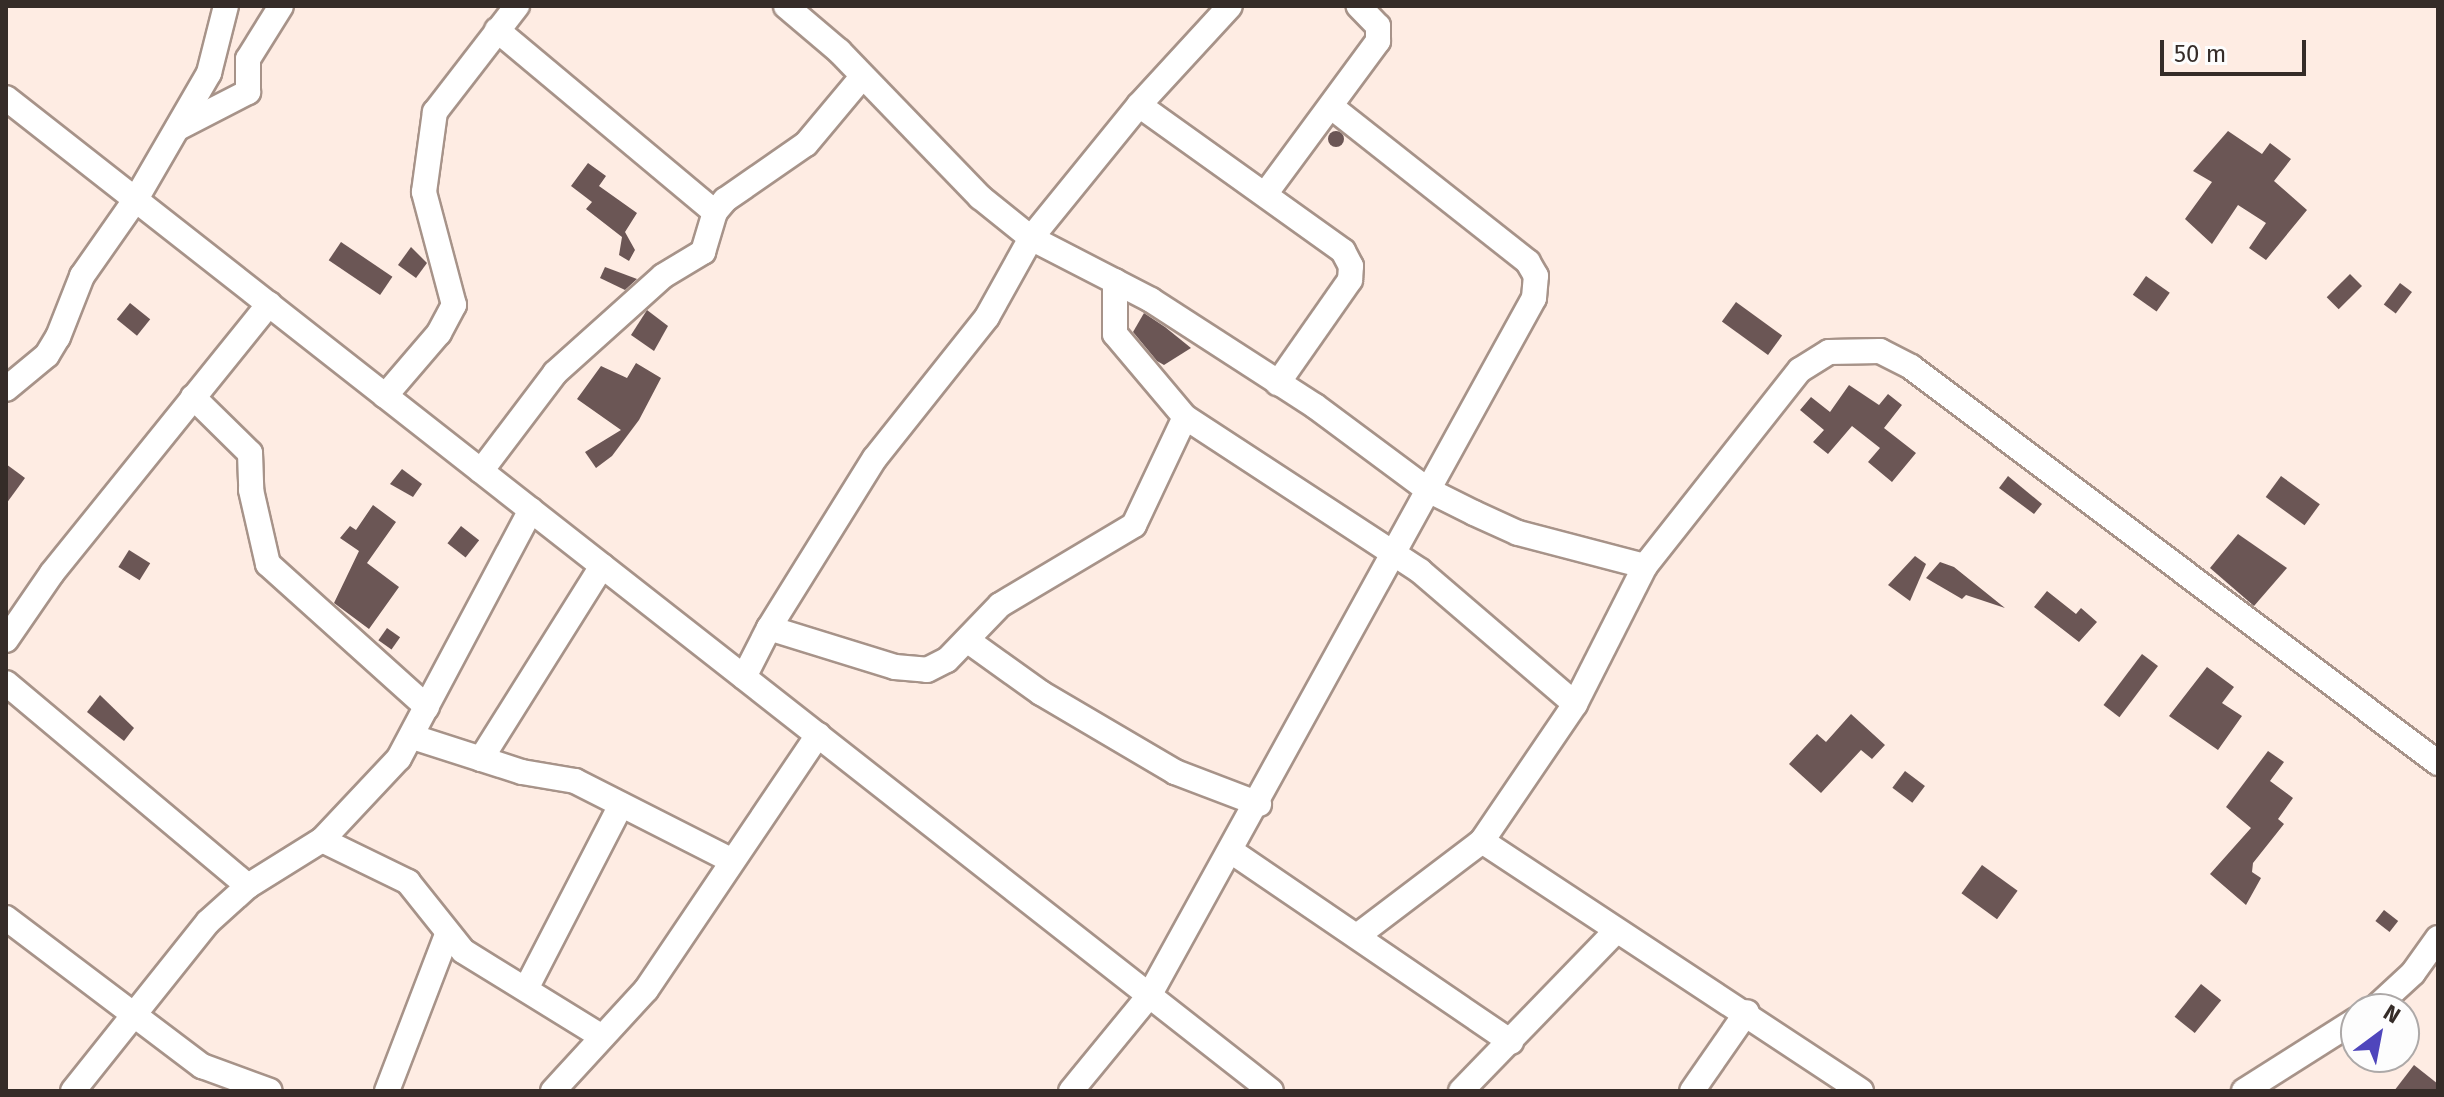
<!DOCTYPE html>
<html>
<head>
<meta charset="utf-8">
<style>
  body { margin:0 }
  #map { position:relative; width:2444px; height:1097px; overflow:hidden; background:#feece3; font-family:"Fira Sans",sans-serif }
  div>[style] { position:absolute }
  .building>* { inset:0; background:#6b5655; transform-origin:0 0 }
  .round { border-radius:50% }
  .roads { filter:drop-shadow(2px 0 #a79389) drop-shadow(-2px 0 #a79389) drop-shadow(0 2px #a79389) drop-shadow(0 -2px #a79389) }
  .street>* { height:24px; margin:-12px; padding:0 12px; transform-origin:12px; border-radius:12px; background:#fff }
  span { translate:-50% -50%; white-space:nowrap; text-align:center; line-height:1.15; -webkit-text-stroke:8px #fdfdfd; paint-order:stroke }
  .frame { position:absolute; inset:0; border:8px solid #352c28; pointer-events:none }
  .north { position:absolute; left:2340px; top:993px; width:80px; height:80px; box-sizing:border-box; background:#fdfdfd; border:2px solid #ada9a8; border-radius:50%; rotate:32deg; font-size:22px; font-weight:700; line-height:32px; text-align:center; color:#352c28 }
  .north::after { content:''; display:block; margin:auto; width:28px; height:36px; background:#4f46bc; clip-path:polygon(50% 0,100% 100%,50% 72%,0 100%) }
  .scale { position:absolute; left:2160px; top:40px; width:146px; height:36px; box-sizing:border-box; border:4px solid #352c28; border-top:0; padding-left:10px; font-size:24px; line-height:28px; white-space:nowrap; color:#352c28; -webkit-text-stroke:6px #fdfdfd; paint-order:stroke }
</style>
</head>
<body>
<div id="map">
  <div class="building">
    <i class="round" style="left:1328px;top:131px;width:16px;height:16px"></i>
    <i style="clip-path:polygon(2228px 131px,2262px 154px,2270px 143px,2291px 159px,2274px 181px,2307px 210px,2266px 260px,2249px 248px,2266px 223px,2238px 205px,2212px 244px,2185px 219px,2212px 182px,2193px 171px)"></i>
    <i style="clip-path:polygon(588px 163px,606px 176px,599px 186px,637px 213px,625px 232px,635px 250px,629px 261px,619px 255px,622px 237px,586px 209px,592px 202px,571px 186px)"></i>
    <i style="left:341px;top:242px;width:62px;height:22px;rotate:34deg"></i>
    <i style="clip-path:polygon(411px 247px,427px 263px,416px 278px,398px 265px)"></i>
    <i style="clip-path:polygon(605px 267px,637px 279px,625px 290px,600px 278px)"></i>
    <i style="left:2350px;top:274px;width:17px;height:33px;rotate:45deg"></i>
    <i style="left:2146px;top:276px;width:29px;height:23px;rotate:35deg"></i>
    <i style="left:2400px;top:283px;width:15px;height:27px;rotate:37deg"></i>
    <i style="left:1736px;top:302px;width:57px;height:24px;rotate:36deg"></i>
    <i style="left:130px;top:303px;width:26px;height:21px;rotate:39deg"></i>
    <i style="clip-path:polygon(647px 310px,668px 326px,654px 351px,631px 335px)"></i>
    <i style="clip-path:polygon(1144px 313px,1165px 327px,1191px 348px,1164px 365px,1157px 361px,1133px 332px)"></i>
    <i style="clip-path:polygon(636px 363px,661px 378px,639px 420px,612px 456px,596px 468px,585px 452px,621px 430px,577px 399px,601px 366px,627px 378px)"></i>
    <i style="clip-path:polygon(1849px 385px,1879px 405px,1888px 394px,1902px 405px,1884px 428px,1916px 453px,1892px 482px,1868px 462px,1880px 448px,1852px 426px,1828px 454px,1813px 442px,1824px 430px,1800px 410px,1811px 397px,1830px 412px)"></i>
    <i style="clip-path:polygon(6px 464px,25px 478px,6px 504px)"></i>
    <i style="clip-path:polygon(402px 469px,422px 484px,413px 497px,390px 484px)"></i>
    <i style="clip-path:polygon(2008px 476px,2042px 504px,2034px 514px,1999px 488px)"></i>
    <i style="left:2281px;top:476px;width:48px;height:26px;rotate:36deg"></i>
    <i style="clip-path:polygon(373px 505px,396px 522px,367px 563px,399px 587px,369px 629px,334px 603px,359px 551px,340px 538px,350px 526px,356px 530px)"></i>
    <i style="left:461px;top:526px;width:23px;height:22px;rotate:38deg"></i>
    <i style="clip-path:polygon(2238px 534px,2287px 568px,2254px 606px,2210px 568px)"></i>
    <i style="left:129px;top:550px;width:25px;height:20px;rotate:32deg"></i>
    <i style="clip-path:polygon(1915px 556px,1926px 564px,1910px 601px,1888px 585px)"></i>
    <i style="clip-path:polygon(1940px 562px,1954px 567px,2005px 608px,1966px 595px,1962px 599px,1926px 578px)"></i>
    <i style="clip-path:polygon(2047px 591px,2076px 614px,2081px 608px,2097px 622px,2079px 642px,2034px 607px)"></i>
    <i style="left:387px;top:628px;width:16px;height:15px;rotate:35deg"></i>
    <i style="left:2142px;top:654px;width:20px;height:64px;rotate:37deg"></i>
    <i style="clip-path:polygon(2207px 667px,2234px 687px,2222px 703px,2242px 716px,2218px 750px,2169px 716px)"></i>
    <i style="clip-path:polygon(100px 695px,134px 728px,124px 741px,87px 712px)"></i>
    <i style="clip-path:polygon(1851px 714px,1885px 745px,1872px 759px,1861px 750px,1821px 793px,1789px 764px,1817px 734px,1826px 742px)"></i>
    <i style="clip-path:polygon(2268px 751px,2284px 762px,2270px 781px,2293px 798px,2278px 819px,2284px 824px,2253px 863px,2252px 872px,2261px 878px,2246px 905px,2210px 874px,2251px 828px,2226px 807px)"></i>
    <i style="left:1905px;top:771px;width:25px;height:21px;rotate:37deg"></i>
    <i style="left:1982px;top:865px;width:44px;height:35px;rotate:36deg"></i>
    <i style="left:2384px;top:910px;width:18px;height:14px;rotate:38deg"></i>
    <i style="left:2201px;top:984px;width:26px;height:42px;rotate:39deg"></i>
    <i style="clip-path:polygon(2414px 1065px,2438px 1084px,2438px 1091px,2394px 1091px)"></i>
  </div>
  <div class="roads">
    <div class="street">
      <i style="left:786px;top:6px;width:70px;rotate:40.3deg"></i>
      <i style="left:839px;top:51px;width:203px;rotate:46deg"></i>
      <i style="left:980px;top:197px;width:65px;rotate:38.8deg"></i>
      <i style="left:1031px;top:238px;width:135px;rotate:27.3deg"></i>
      <i style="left:1151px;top:300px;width:195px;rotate:32.9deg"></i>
      <i style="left:1315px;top:406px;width:141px;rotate:36.6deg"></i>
      <i style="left:1428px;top:490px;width:51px;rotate:26.6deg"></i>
      <i style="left:1474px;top:513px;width:48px;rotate:24.4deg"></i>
      <i style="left:1518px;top:533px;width:131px;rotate:14.6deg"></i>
      <i style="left:1645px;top:566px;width:250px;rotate:-51.7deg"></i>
      <i style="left:1800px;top:370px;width:34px;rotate:-32deg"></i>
      <i style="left:1829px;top:352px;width:51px;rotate:-1.1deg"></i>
      <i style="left:1880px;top:351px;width:35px;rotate:27deg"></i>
      <i style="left:1911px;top:367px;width:659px;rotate:36.92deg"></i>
      <i style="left:497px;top:30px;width:284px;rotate:39.9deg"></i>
      <i style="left:6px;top:98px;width:1608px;rotate:38.13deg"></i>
      <i style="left:1139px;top:105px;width:251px;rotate:35.6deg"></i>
      <i style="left:1343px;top:251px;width:17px;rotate:62deg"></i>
      <i style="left:1351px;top:266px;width:14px;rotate:94deg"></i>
      <i style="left:1350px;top:280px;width:126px;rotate:125deg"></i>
      <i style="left:178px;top:128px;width:79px;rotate:-27.2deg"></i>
      <i style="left:248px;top:92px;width:33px;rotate:-90deg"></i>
      <i style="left:248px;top:59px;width:62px;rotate:-58.1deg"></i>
      <i style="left:1266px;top:193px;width:189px;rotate:-53.6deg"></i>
      <i style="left:1378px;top:41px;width:15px;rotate:-90deg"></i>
      <i style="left:1378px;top:26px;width:28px;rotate:-134deg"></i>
      <i style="left:1115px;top:281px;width:53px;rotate:90deg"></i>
      <i style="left:1115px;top:334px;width:109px;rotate:49.9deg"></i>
      <i style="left:1185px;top:417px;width:281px;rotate:33.2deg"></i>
      <i style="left:1420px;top:571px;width:204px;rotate:40.6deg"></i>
      <i style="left:6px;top:389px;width:53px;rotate:-39.7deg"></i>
      <i style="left:47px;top:355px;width:21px;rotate:-59deg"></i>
      <i style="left:58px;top:337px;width:66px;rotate:-68.5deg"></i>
      <i style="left:82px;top:276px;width:94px;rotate:-55deg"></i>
      <i style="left:136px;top:199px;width:146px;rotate:-59.9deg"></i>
      <i style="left:209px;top:73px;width:69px;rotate:-75.8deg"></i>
      <i style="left:385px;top:396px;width:83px;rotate:-49.4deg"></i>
      <i style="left:439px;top:333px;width:32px;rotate:-62deg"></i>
      <i style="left:454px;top:305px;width:117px;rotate:-104.9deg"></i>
      <i style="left:424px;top:192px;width:81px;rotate:-82.2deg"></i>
      <i style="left:435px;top:112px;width:134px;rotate:-52.3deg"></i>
      <i style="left:193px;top:397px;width:80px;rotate:44.5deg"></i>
      <i style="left:250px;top:453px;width:37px;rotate:88deg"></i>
      <i style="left:251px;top:490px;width:76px;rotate:77.1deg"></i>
      <i style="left:268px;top:564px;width:214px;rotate:42deg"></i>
      <i style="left:481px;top:471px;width:123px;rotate:-52.9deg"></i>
      <i style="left:555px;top:373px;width:145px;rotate:-41.9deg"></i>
      <i style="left:663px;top:276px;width:47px;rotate:-31deg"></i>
      <i style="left:703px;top:252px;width:42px;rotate:-73.3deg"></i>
      <i style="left:715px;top:212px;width:16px;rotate:-50deg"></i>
      <i style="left:725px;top:200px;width:98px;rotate:-34.7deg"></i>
      <i style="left:806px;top:144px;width:87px;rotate:-50.1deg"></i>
      <i style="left:769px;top:628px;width:132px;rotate:17.2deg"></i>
      <i style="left:895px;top:667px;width:32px;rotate:5deg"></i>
      <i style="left:927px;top:670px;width:22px;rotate:-27deg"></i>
      <i style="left:947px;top:660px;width:76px;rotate:-46.1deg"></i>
      <i style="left:1000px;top:605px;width:156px;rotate:-30.8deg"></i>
      <i style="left:1134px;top:525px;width:119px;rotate:-64.7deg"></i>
      <i style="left:6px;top:640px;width:81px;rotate:-55.5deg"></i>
      <i style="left:52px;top:573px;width:346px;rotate:-51.1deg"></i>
      <i style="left:967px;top:640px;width:91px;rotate:35.6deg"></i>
      <i style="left:1041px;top:693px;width:156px;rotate:30.5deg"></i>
      <i style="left:1175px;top:772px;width:90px;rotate:20.9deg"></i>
      <i style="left:744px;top:677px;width:55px;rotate:-63deg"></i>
      <i style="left:769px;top:628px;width:200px;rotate:-58.1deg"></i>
      <i style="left:875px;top:458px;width:180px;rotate:-51.5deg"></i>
      <i style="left:987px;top:317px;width:90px;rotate:-60.9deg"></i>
      <i style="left:1031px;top:238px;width:171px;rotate:-50.9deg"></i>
      <i style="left:1139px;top:105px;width:134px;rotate:-47.4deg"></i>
      <i style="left:6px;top:683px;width:316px;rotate:40deg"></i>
      <i style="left:413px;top:737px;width:114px;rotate:17.8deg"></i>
      <i style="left:522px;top:772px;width:54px;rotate:9.6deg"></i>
      <i style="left:575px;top:781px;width:175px;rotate:26.9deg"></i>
      <i style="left:481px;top:759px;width:228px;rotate:-57.9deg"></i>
      <i style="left:322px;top:840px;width:96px;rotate:26deg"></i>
      <i style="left:408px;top:882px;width:88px;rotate:51.4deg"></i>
      <i style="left:463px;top:951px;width:163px;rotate:31.7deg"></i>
      <i style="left:1482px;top:841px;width:454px;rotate:33.4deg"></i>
      <i style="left:1231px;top:851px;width:339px;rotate:34.3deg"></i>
      <i style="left:6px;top:918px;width:246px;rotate:37.1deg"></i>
      <i style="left:202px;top:1066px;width:72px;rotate:20.2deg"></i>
      <i style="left:1357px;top:936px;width:157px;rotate:-37.2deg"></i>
      <i style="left:1482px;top:841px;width:166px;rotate:-55.8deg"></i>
      <i style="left:1575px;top:704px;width:155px;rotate:-63.1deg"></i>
      <i style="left:527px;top:987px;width:205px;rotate:-62.7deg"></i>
      <i style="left:2374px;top:1009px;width:53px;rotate:-42.7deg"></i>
      <i style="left:2413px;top:973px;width:43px;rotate:-54.5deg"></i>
      <i style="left:73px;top:1091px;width:216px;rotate:-51.4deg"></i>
      <i style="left:208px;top:922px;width:54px;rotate:-42deg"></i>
      <i style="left:248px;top:886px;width:87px;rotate:-31.9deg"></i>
      <i style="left:322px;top:840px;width:112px;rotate:-46.8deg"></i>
      <i style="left:399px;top:758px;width:281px;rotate:-62deg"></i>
      <i style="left:387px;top:1091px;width:167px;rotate:-69deg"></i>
      <i style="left:553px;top:1091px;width:137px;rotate:-47.4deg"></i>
      <i style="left:646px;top:990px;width:308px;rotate:-56deg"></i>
      <i style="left:1071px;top:1091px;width:123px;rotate:-50.6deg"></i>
      <i style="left:1149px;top:996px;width:797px;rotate:-61.12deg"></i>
      <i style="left:1534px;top:298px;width:22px;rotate:-85deg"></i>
      <i style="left:1536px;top:276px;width:16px;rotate:-120deg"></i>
      <i style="left:1528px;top:262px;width:250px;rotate:-141.7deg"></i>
      <i style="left:1461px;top:1091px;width:220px;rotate:-45.9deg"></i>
      <i style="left:1692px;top:1091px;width:96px;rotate:-55.2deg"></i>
      <i style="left:2244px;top:1091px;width:133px;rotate:-32.4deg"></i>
    </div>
  </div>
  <div class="frame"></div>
  <div class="north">N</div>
  <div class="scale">50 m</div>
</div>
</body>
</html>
